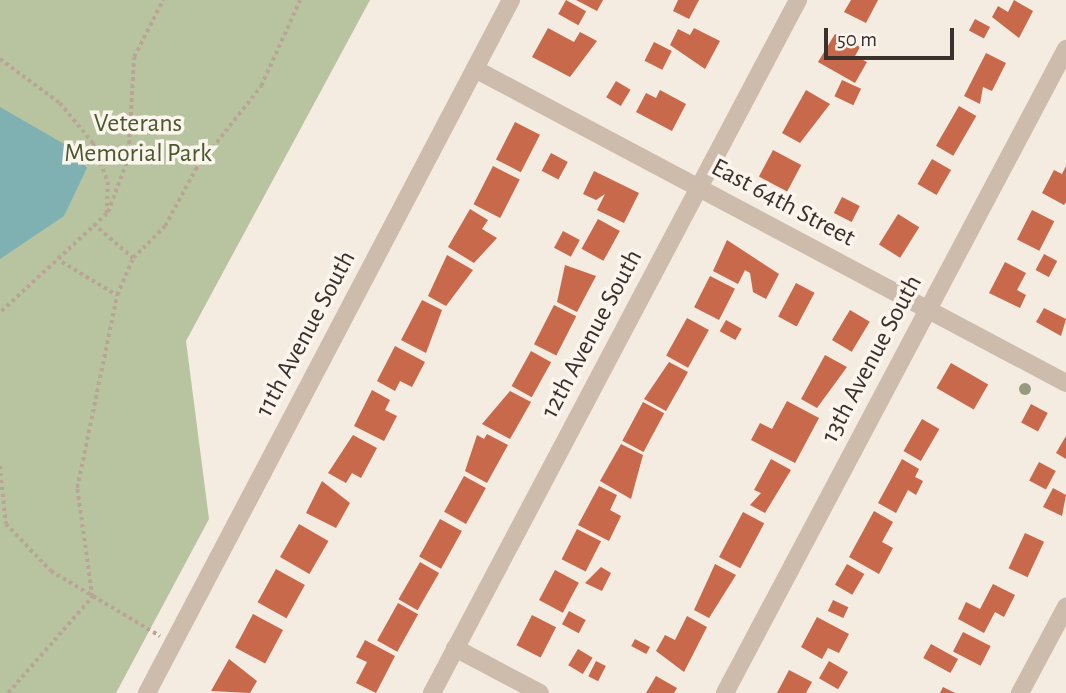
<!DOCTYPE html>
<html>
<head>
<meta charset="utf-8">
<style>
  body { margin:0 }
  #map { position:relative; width:1066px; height:693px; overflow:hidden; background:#f4ebe1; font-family:"Alegreya Sans",sans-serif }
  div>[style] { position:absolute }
  .green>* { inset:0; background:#b8c4a0 }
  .water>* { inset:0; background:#7fb0b2 }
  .building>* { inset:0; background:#c8694b; transform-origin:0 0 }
  .path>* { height:3.5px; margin-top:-1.75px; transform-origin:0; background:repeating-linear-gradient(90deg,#b9a596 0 3.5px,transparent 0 7px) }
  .street>* { height:18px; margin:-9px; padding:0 9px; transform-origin:9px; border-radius:9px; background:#cdbbac }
  .trees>* { width:12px; height:12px; margin:-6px; border-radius:50%; background:#969b7f }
  span { translate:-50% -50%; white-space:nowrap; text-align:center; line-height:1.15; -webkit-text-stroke:7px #fbf5ee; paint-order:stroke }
  .park-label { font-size:26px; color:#4a5a2e }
  .street-label { font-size:26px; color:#3b302b }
  .scale { position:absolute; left:824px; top:28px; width:130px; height:32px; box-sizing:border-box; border:4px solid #3b302b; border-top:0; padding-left:9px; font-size:21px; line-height:24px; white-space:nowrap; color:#3b302b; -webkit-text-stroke:5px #fbf5ee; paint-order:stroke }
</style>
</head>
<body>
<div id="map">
  <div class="green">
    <i style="clip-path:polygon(0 0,370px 0,186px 341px,209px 519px,116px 693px,0 693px)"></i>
  </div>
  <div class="water">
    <i style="clip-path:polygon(0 107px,71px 148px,87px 168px,64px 216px,0 259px)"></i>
  </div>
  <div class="building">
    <i style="left:566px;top:0;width:23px;height:16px;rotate:29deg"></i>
    <i style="clip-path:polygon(576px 0,603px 0,597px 11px)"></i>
    <i style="clip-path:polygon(678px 0,699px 0,689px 19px,673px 11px)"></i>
    <i style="clip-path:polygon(851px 0,878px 0,866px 23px,844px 12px)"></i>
    <i style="clip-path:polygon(1014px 0,1033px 11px,1019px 38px,992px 17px,998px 6px,1008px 12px)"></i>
    <i style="left:975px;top:19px;width:17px;height:13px;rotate:28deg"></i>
    <i style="clip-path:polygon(548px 28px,574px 42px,580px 32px,597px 41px,570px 77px,532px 57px)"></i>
    <i style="clip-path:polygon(694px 28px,720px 41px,705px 69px,670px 45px,678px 29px,690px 35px)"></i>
    <i style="clip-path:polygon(835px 34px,860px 47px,855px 56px,867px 62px,855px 83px,818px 62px)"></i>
    <i style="left:654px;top:42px;width:20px;height:21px;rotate:27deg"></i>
    <i style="clip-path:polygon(986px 53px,1006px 63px,992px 91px,983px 87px,980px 104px,964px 96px)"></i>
    <i style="left:842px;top:80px;width:21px;height:18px;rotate:25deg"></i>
    <i style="left:616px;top:81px;width:17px;height:19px;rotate:31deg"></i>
    <i style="clip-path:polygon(660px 90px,686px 104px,672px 131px,636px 112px,646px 93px,656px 98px)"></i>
    <i style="clip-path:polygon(806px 90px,830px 104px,800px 143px,782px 133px)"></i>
    <i style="left:959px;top:106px;width:20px;height:46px;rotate:30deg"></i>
    <i style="left:515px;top:122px;width:28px;height:42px;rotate:27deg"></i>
    <i style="left:773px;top:150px;width:32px;height:30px;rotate:28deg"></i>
    <i style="left:551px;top:153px;width:19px;height:20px;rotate:28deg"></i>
    <i style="left:932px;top:159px;width:22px;height:29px;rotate:30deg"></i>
    <i style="left:493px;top:166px;width:30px;height:43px;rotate:27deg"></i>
    <i style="clip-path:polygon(1066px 166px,1066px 202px,1064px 205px,1042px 193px,1054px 170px,1062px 174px)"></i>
    <i style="clip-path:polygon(594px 171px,639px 193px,624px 223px,597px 210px,605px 194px,596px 200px,583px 194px)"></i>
    <i style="left:842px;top:197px;width:20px;height:18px;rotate:27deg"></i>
    <i style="clip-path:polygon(470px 209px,488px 220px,482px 229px,497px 238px,474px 263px,448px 247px)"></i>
    <i style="left:1032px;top:210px;width:25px;height:33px;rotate:27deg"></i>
    <i style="left:898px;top:214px;width:25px;height:36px;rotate:32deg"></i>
    <i style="left:598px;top:219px;width:25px;height:34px;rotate:29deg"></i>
    <i style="left:563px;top:231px;width:19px;height:19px;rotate:28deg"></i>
    <i style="clip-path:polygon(727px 240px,779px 274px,766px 299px,753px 292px,750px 273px,745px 270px,738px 284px,713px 271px)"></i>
    <i style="left:1044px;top:254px;width:15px;height:18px;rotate:28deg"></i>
    <i style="clip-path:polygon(447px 255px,473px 270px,446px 306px,428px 296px)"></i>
    <i style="clip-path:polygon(1005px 262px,1026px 273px,1017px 290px,1026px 295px,1020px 308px,989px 293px)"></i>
    <i style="clip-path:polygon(565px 265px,596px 276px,577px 312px,557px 302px)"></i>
    <i style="left:710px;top:276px;width:28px;height:35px;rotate:27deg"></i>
    <i style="left:796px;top:283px;width:21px;height:38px;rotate:28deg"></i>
    <i style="clip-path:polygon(422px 300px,442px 310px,426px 353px,401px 340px)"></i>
    <i style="left:554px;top:305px;width:25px;height:44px;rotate:27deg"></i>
    <i style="clip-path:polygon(1044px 308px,1066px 319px,1061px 336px,1036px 322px)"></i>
    <i style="left:850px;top:310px;width:23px;height:35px;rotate:31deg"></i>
    <i style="left:687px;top:318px;width:25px;height:43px;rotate:29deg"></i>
    <i style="left:726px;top:320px;width:18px;height:13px;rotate:29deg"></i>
    <i style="clip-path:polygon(395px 346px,425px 362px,412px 387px,400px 381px,395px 391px,377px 381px)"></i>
    <i style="left:531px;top:351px;width:23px;height:40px;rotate:29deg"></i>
    <i style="clip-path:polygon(825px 355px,847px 367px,817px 408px,801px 399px)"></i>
    <i style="clip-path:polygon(669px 362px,688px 372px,666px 411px,644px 399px)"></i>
    <i style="left:951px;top:363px;width:43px;height:29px;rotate:30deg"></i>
    <i style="clip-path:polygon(372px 390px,390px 400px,385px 410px,397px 416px,384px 441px,354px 426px)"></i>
    <i style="clip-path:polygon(510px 391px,531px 402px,510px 439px,482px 424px)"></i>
    <i style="clip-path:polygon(787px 401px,819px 418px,795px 463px,751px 440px,760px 423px,772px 429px)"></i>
    <i style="left:643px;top:402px;width:24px;height:44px;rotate:28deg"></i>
    <i style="left:1031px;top:404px;width:19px;height:21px;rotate:28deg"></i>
    <i style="left:922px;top:419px;width:20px;height:37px;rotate:30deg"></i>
    <i style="clip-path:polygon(487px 434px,508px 445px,487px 483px,465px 471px,477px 435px,484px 439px)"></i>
    <i style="clip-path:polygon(353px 435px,377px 448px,361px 478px,352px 473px,346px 483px,328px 473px)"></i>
    <i style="clip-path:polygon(1066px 436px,1066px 459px,1056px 453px)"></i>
    <i style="clip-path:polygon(621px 444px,643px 455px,631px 499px,600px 481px)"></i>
    <i style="clip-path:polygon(771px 459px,791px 470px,765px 513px,750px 505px,761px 493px,754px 490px)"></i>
    <i style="clip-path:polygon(902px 459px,919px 469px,915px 477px,923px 481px,916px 495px,908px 490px,896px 513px,878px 503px)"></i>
    <i style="left:1039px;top:462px;width:19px;height:21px;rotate:28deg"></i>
    <i style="left:464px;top:476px;width:25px;height:41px;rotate:29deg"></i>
    <i style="clip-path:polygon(322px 481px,350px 503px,336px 528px,306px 513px)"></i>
    <i style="clip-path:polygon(599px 486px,617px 495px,610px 510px,621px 516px,609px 541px,578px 525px)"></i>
    <i style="clip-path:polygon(1053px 488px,1066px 495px,1062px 516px,1043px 507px)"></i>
    <i style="clip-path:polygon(874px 511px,893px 522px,882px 542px,893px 548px,879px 574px,849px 557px)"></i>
    <i style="left:743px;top:512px;width:24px;height:51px;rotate:28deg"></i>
    <i style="left:440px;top:519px;width:25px;height:43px;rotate:29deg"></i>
    <i style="left:299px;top:524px;width:34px;height:38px;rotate:30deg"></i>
    <i style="left:577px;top:529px;width:27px;height:34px;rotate:27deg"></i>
    <i style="left:1025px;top:533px;width:21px;height:39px;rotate:25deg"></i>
    <i style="left:420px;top:562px;width:22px;height:43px;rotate:30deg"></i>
    <i style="clip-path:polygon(715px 564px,736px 575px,709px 618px,694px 610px)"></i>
    <i style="left:847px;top:564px;width:20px;height:24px;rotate:30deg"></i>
    <i style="clip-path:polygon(601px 567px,611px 573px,602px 591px,585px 583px)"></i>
    <i style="left:276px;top:569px;width:33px;height:38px;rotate:29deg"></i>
    <i style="left:555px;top:570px;width:27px;height:34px;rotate:28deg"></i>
    <i style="clip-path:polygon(993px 584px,1015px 595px,1004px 617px,995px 612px,984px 633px,958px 619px,966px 602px,980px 609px)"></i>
    <i style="left:833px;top:600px;width:17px;height:12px;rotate:25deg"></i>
    <i style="left:398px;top:603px;width:23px;height:43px;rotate:29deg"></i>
    <i style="left:569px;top:611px;width:19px;height:15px;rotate:28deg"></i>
    <i style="left:253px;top:614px;width:34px;height:38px;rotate:28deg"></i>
    <i style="left:532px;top:615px;width:27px;height:34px;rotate:27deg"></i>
    <i style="clip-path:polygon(687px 616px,707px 627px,684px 672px,656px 651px,665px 635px,675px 640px)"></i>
    <i style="clip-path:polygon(817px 617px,849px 634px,839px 653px,828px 648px,822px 659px,801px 647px)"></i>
    <i style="left:963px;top:632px;width:31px;height:22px;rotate:27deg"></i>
    <i style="left:635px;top:639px;width:17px;height:8px;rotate:28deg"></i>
    <i style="clip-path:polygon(365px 640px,395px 656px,376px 693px,356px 683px,367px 662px,356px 657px)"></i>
    <i style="left:931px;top:644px;width:31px;height:16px;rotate:29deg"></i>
    <i style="left:578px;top:649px;width:17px;height:19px;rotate:31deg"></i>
    <i style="clip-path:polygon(229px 659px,257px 681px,250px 693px,211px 691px)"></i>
    <i style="left:596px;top:661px;width:11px;height:17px;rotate:27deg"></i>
    <i style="left:829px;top:661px;width:22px;height:20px;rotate:30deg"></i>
    <i style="clip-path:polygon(789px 670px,812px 682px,806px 693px,777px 693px)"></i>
    <i style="clip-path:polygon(656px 676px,677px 688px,674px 693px,646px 693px)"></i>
    <i style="clip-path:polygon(943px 687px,955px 693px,940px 693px)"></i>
  </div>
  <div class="path">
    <i style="left:0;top:59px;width:74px;rotate:36.3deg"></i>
    <i style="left:60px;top:103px;width:52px;rotate:50.5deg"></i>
    <i style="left:93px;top:143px;width:42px;rotate:69deg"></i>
    <i style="left:108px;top:182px;width:32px;rotate:92deg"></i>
    <i style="left:107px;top:214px;width:146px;rotate:137.2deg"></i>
    <i style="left:108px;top:212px;width:58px;rotate:-69.7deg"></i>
    <i style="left:128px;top:158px;width:101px;rotate:-86.6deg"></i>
    <i style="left:134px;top:57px;width:64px;rotate:-63deg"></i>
    <i style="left:94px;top:224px;width:52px;rotate:41.1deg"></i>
    <i style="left:62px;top:262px;width:64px;rotate:31deg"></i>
    <i style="left:0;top:466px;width:58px;rotate:84.1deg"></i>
    <i style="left:6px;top:524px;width:65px;rotate:46.2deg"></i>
    <i style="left:51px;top:571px;width:127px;rotate:30.8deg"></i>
    <i style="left:8px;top:693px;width:128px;rotate:-48.8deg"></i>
    <i style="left:92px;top:597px;width:110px;rotate:-97.8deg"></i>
    <i style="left:77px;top:488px;width:197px;rotate:-78.3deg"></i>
    <i style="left:117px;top:295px;width:40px;rotate:-66.6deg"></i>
    <i style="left:133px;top:258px;width:45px;rotate:-45deg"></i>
    <i style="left:165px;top:226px;width:64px;rotate:-61.8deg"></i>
    <i style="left:195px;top:170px;width:107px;rotate:-51.8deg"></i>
    <i style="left:261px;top:86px;width:94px;rotate:-65.6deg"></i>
  </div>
  <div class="street">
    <i style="left:475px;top:69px;width:669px;rotate:27.98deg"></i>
    <i style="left:455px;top:648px;width:96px;rotate:27.9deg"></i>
    <i style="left:147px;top:693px;width:783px;rotate:-62.29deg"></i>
    <i style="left:432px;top:693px;width:784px;rotate:-62.16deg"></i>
    <i style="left:725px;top:693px;width:729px;rotate:-62.1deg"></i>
    <i style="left:1020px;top:693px;width:98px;rotate:-61.9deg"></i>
  </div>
  <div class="trees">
    <i style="left:1025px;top:389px"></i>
  </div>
  <div class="park-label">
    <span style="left:138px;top:139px">Veterans<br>Memorial Park</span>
  </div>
  <div class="street-label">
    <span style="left:783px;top:203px;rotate:28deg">East 64th Street</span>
    <span style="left:306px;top:334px;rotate:-62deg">11th Avenue South</span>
    <span style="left:592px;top:334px;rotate:-62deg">12th Avenue South</span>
    <span style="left:872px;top:359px;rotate:-62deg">13th Avenue South</span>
  </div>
  <div class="scale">50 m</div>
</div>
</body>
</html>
